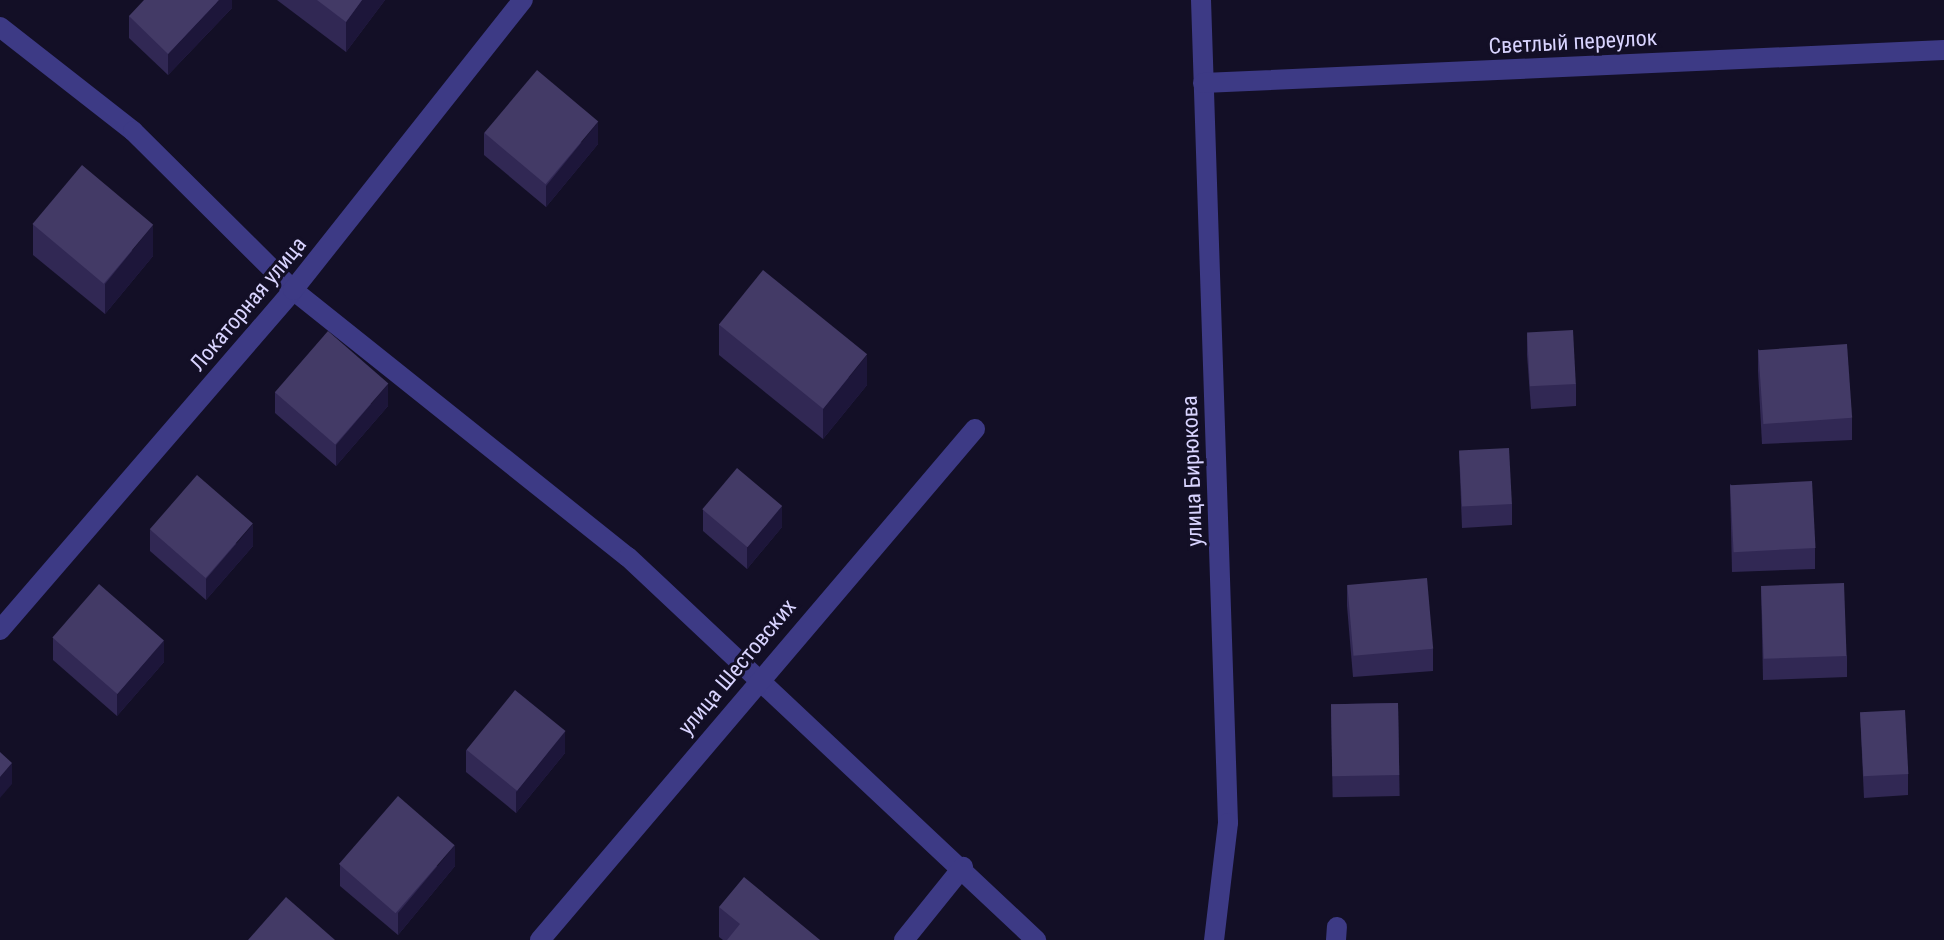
<!DOCTYPE html>
<html>
<head>
<meta charset="utf-8">
<style>
  body { margin:0 }
  #map { position:relative; width:1944px; height:940px; overflow:hidden; background:#130f26; font-family:"Roboto Condensed",sans-serif }
  div>[style] { position:absolute }
  .minor>* { height:20px; margin:-10px; padding:0 10px; transform-origin:10px; border-radius:10px; background:#3d3a85 }
  .wall>* { inset:0; background:#312854; transform-origin:0 0 }
  .shaded-wall>* { inset:0; background:#1d163a }
  .building>* { inset:0; background:#433a66; transform-origin:0 0 }
  span { translate:-50% -50%; white-space:nowrap; text-align:center; line-height:1.15; -webkit-text-stroke:6px #130f26; paint-order:stroke }
  .street-label { font-size:22px; color:#d9d4ff }
</style>
</head>
<body>
<div id="map">
  <div class="minor">
    <i style="left:1201px;top:0;width:823px;rotate:88.12deg"></i>
    <i style="left:1228px;top:823px;width:118px;rotate:96.8deg"></i>
    <i style="left:0;top:27px;width:169px;rotate:38deg"></i>
    <i style="left:133px;top:131px;width:226px;rotate:44.8deg"></i>
    <i style="left:293px;top:290px;width:428px;rotate:38.6deg"></i>
    <i style="left:628px;top:557px;width:560px;rotate:43.19deg"></i>
    <i style="left:1203px;top:83px;width:742px;rotate:-2.55deg"></i>
    <i style="left:0;top:630px;width:449px;rotate:-49.2deg"></i>
    <i style="left:293px;top:290px;width:370px;rotate:-51.6deg"></i>
    <i style="left:540px;top:940px;width:671px;rotate:-49.59deg"></i>
    <i style="left:904px;top:940px;width:94px;rotate:-51.1deg"></i>
    <i style="left:1336px;top:940px;width:13px;rotate:-86deg"></i>
  </div>
  <div class="wall">
    <i style="clip-path:polygon(232px 0,232px 8px,168px 75px,129px 38px,129px 16px)"></i>
    <i style="clip-path:polygon(277px 0,385px 0,346px 52px)"></i>
    <i style="clip-path:polygon(484px 133px,598px 144px,546px 207px,484px 155px)"></i>
    <i style="clip-path:polygon(33px 224px,153px 256px,105px 314px,33px 255px)"></i>
    <i style="clip-path:polygon(719px 324px,867px 385px,823px 439px,719px 355px)"></i>
    <i style="clip-path:polygon(1527px 334px,1576px 384px,1576px 406px,1531px 409px,1527px 355px)"></i>
    <i style="clip-path:polygon(1758px 349px,1852px 418px,1852px 440px,1762px 444px,1758px 371px)"></i>
    <i style="clip-path:polygon(275px 392px,388px 406px,336px 466px,275px 413px)"></i>
    <i style="clip-path:polygon(1459px 451px,1512px 504px,1512px 525px,1462px 528px)"></i>
    <i style="clip-path:polygon(1730px 484px,1815px 548px,1815px 569px,1732px 572px)"></i>
    <i style="clip-path:polygon(703px 510px,782px 527px,747px 569px,703px 531px)"></i>
    <i style="clip-path:polygon(150px 530px,253px 546px,206px 600px,150px 551px)"></i>
    <i style="clip-path:polygon(1347px 585px,1433px 649px,1433px 671px,1353px 677px,1347px 606px)"></i>
    <i style="clip-path:polygon(1761px 586px,1847px 656px,1847px 677px,1763px 680px)"></i>
    <i style="clip-path:polygon(53px 638px,164px 662px,117px 716px,53px 660px)"></i>
    <i style="left:1398px;top:703px;width:93px;height:67px;rotate:89deg"></i>
    <i style="clip-path:polygon(1860px 712px,1908px 774px,1908px 795px,1864px 798px)"></i>
    <i style="clip-path:polygon(466px 750px,565px 753px,516px 813px,466px 772px)"></i>
    <i style="clip-path:polygon(340px 865px,455px 866px,398px 935px,340px 886px)"></i>
    <i style="clip-path:polygon(719px 907px,820px 940px,723px 940px,719px 937px)"></i>
  </div>
  <div class="shaded-wall">
    <i style="clip-path:polygon(219px 0,232px 0,232px 8px,168px 75px,168px 54px)"></i>
    <i style="clip-path:polygon(362px 0,385px 0,346px 52px,346px 22px)"></i>
    <i style="clip-path:polygon(598px 122px,598px 144px,546px 207px,546px 186px)"></i>
    <i style="clip-path:polygon(153px 225px,153px 256px,105px 314px,105px 284px)"></i>
    <i style="clip-path:polygon(867px 355px,867px 385px,823px 439px,823px 409px)"></i>
    <i style="clip-path:polygon(388px 384px,388px 406px,336px 466px,336px 445px)"></i>
    <i style="clip-path:polygon(782px 506px,782px 527px,747px 569px,747px 547px)"></i>
    <i style="clip-path:polygon(253px 524px,253px 546px,206px 600px,206px 579px)"></i>
    <i style="clip-path:polygon(164px 640px,164px 662px,117px 716px,117px 694px)"></i>
    <i style="clip-path:polygon(565px 731px,565px 753px,516px 813px,516px 792px)"></i>
    <i style="clip-path:polygon(12px 763px,12px 784px,0 798px,0 777px)"></i>
    <i style="clip-path:polygon(455px 845px,455px 866px,398px 935px,398px 913px)"></i>
  </div>
  <div class="building">
    <i style="clip-path:polygon(144px 0,219px 0,168px 54px,129px 16px)"></i>
    <i style="clip-path:polygon(317px 0,362px 0,346px 22px)"></i>
    <i style="left:537px;top:70px;width:80px;height:82px;rotate:40deg"></i>
    <i style="left:82px;top:165px;width:93px;height:77px;rotate:40deg"></i>
    <i style="left:763px;top:270px;width:134px;height:70px;rotate:39deg"></i>
    <i style="left:1573px;top:330px;width:54px;height:46px;rotate:87deg"></i>
    <i style="left:328px;top:331px;width:80px;height:81px;rotate:41deg"></i>
    <i style="left:1847px;top:344px;width:74px;height:89px;rotate:86deg"></i>
    <i style="left:1509px;top:448px;width:56px;height:50px;rotate:87deg"></i>
    <i style="left:737px;top:468px;width:59px;height:54px;rotate:40deg"></i>
    <i style="left:197px;top:475px;width:74px;height:72px;rotate:41deg"></i>
    <i style="left:1812px;top:481px;width:67px;height:82px;rotate:87deg"></i>
    <i style="left:1427px;top:578px;width:71px;height:80px;rotate:85deg"></i>
    <i style="left:1844px;top:583px;width:73px;height:83px;rotate:88deg"></i>
    <i style="left:99px;top:584px;width:86px;height:71px;rotate:41deg"></i>
    <i style="left:515px;top:690px;width:65px;height:77px;rotate:39deg"></i>
    <i style="left:1398px;top:703px;width:72px;height:67px;rotate:89deg"></i>
    <i style="left:1905px;top:710px;width:64px;height:45px;rotate:87deg"></i>
    <i style="clip-path:polygon(0 752px,12px 763px,0 777px)"></i>
    <i style="left:398px;top:796px;width:75px;height:90px;rotate:41deg"></i>
    <i style="clip-path:polygon(744px 877px,820px 940px,727px 940px,740px 924px,719px 907px)"></i>
    <i style="clip-path:polygon(286px 897px,335px 940px,248px 940px)"></i>
  </div>
  <div class="street-label">
    <span style="left:1573px;top:42px;rotate:-3deg">Светлый переулок</span>
    <span style="left:248px;top:304px;rotate:-50deg">Локаторная улица</span>
    <span style="left:1192px;top:471px;rotate:-92deg">улица Бирюкова</span>
    <span style="left:737px;top:667px;rotate:-50deg">улица Шестовских</span>
  </div>
</div>
</body>
</html>
